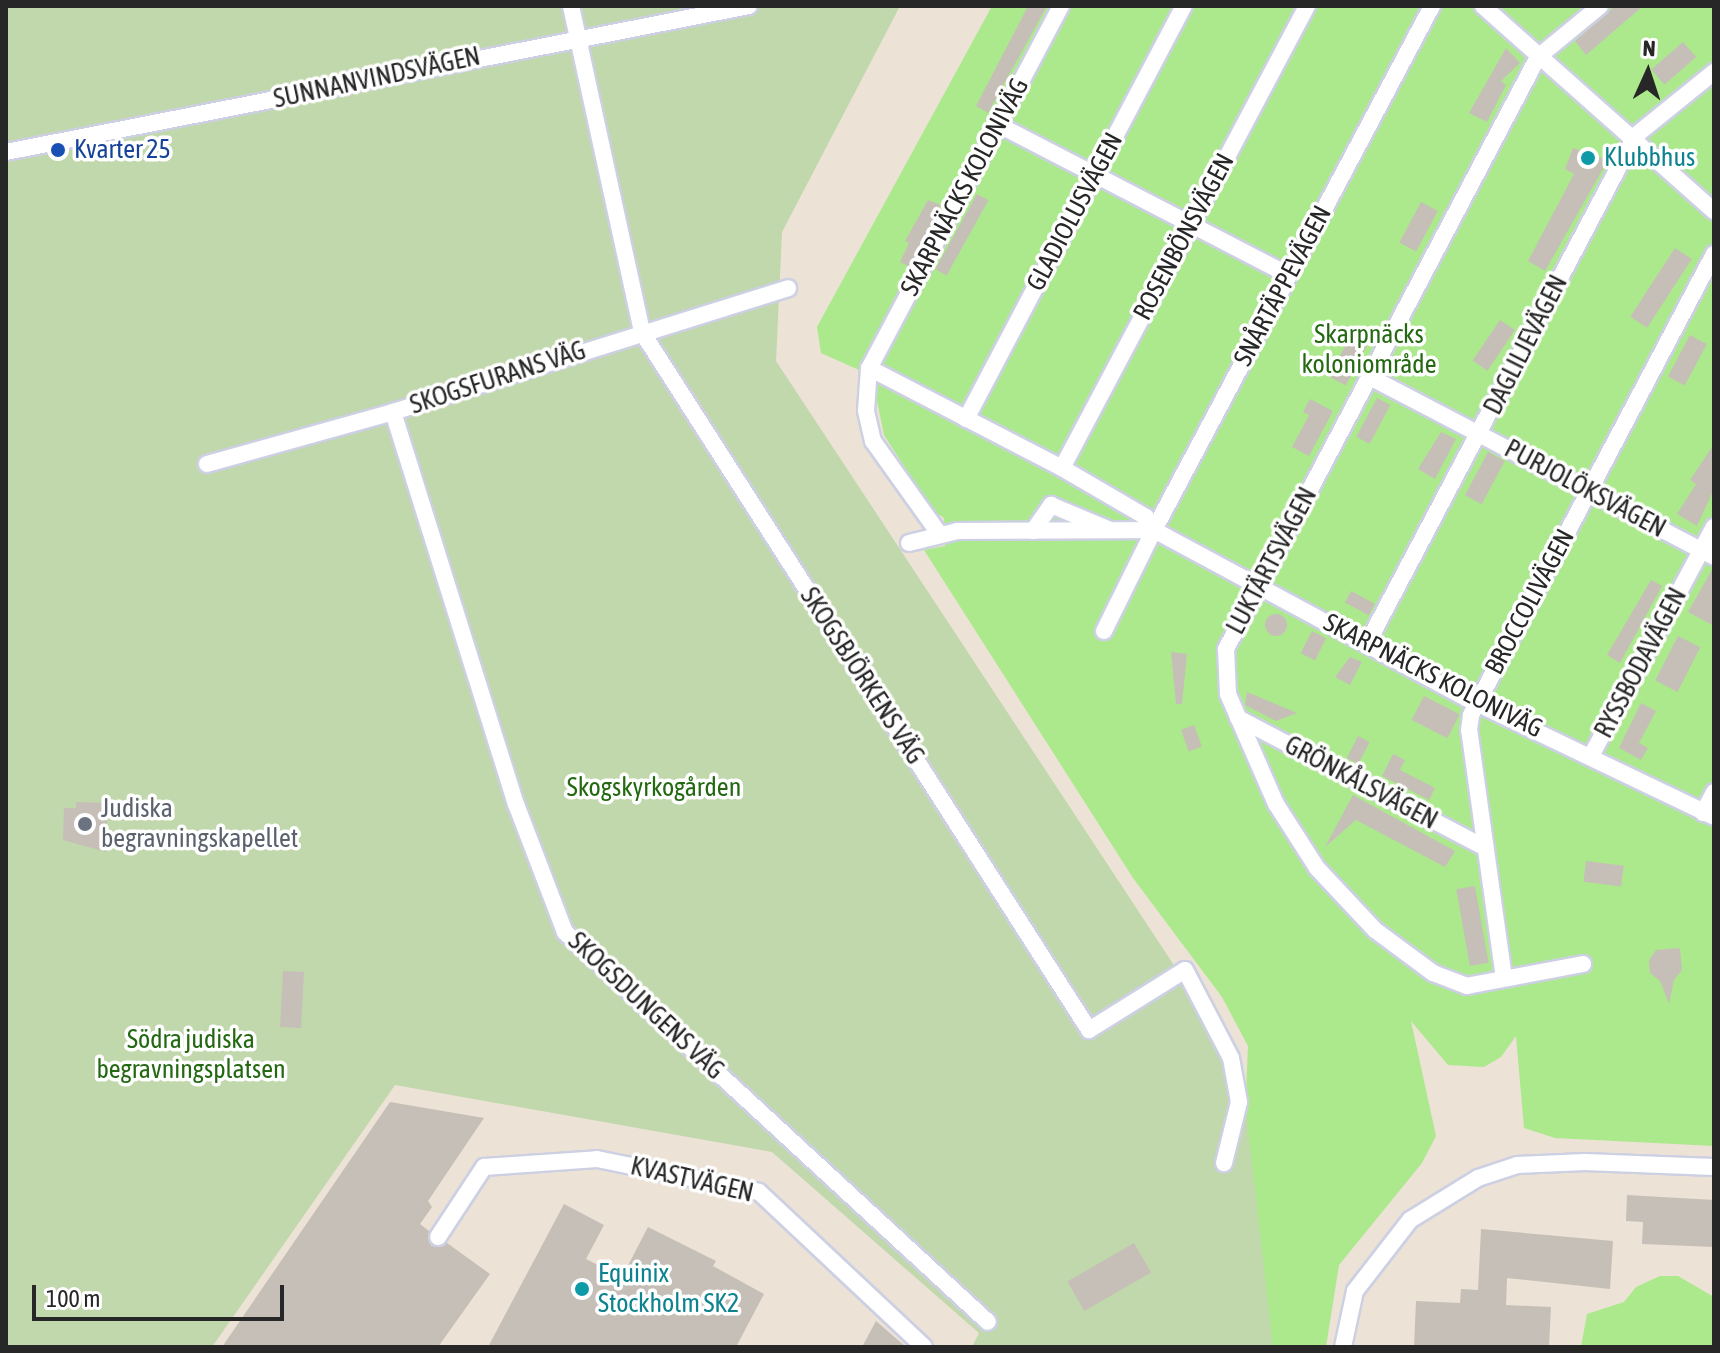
<!DOCTYPE html>
<html>
<head>
<meta charset="utf-8">
<style>
  body { margin:0 }
  #map { position:relative; width:1720px; height:1353px; overflow:hidden; background:#ece2d6; font-family:"Asap Condensed",sans-serif }
  div>[style] { position:absolute }
  .green>* { inset:0; background:#abe98c }
  .cemetery>* { inset:0; background:#c1d7ac }
  .building>* { inset:0; background:#c6bfb7; transform-origin:0 0 }
  .round { border-radius:50% }
  .roads { filter:drop-shadow(2px 0 #ccd0e2) drop-shadow(-2px 0 #ccd0e2) drop-shadow(0 2px #ccd0e2) drop-shadow(0 -2px #ccd0e2) }
  .minor>* { height:16px; margin:-8px; padding:0 8px; transform-origin:8px; border-radius:8px; background:#fff }
  .dots>* { width:22px; height:22px; translate:-50% -50%; box-sizing:border-box; border:4px solid #fff; border-radius:50% }
  span { translate:-50% -50%; white-space:nowrap; text-align:center; line-height:1.15; -webkit-text-stroke:7px #fff; paint-order:stroke }
  .street-label { font-size:26px; color:#272727 }
  .transit-label { font-size:26px; color:#164399 }
  .left { translate:0 -50%; text-align:left }
  .culture-label { font-size:26px; color:#0d838f }
  .park-label { font-size:26px; color:#246912 }
  .worship-label { font-size:26px; color:#5b616d }
  .frame { position:absolute; inset:0; border:8px solid #272727; pointer-events:none }
  .north { position:absolute; left:1608px; top:32px; width:80px; height:80px; -webkit-text-stroke:6px #fff; paint-order:stroke; rotate:3deg; font-size:22px; font-weight:700; line-height:32px; text-align:center; color:#272727 }
  .north::after { content:''; display:block; margin:auto; width:28px; height:36px; background:#272727; clip-path:polygon(50% 0,100% 100%,50% 72%,0 100%) }
  .scale { position:absolute; left:32px; top:1285px; width:252px; height:36px; box-sizing:border-box; border:4px solid #272727; border-top:0; padding-left:10px; font-size:24px; line-height:28px; white-space:nowrap; color:#272727; -webkit-text-stroke:6px #fff; paint-order:stroke }
</style>
</head>
<body>
<div id="map">
  <div class="green">
    <i style="clip-path:polygon(992px 6px,1714px 6px,1714px 1146px,1555px 1138px,1524px 1128px,1516px 1036px,1501px 1057px,1484px 1067px,1448px 1065px,1411px 1021px,1436px 1136px,1422px 1163px,1339px 1265px,1326px 1347px,1255px 1347px,1243px 1162px,1248px 1046px,1222px 997px,1133px 878px,924px 550px,945px 546px,944px 518px,932px 510px,884px 435px,876px 396px,859px 370px,821px 353px,817px 327px)"></i>
    <i style="clip-path:polygon(1660px 1276px,1678px 1276px,1714px 1297px,1714px 1347px,1581px 1347px,1587px 1314px,1624px 1302px,1636px 1287px)"></i>
  </div>
  <div class="cemetery">
    <i style="clip-path:polygon(6px 6px,900px 6px,782px 232px,776px 361px,1241px 1067px,1273px 1347px,972px 1347px,979px 1333px,772px 1152px,395px 1085px,212px 1347px,6px 1347px)"></i>
  </div>
  <div class="building">
    <i style="clip-path:polygon(1028px 6px,1047px 6px,988px 113px,976px 106px)"></i>
    <i style="clip-path:polygon(1615px 6px,1643px 6px,1586px 55px,1575px 41px)"></i>
    <i style="left:1683px;top:42px;width:20px;height:42px;rotate:49deg"></i>
    <i style="clip-path:polygon(1506px 48px,1520px 63px,1501px 81px,1506px 85px,1487px 122px,1469px 113px)"></i>
    <i style="clip-path:polygon(1573px 148px,1608px 160px,1545px 271px,1528px 261px,1574px 174px,1565px 169px)"></i>
    <i style="left:977px;top:194px;width:13px;height:86px;rotate:29deg"></i>
    <i style="clip-path:polygon(928px 200px,941px 205px,910px 267px,900px 262px,909px 243px,905px 241px)"></i>
    <i style="left:1421px;top:202px;width:19px;height:46px;rotate:28deg"></i>
    <i style="left:1675px;top:248px;width:20px;height:82px;rotate:33deg"></i>
    <i style="left:1500px;top:320px;width:18px;height:49px;rotate:34deg"></i>
    <i style="left:1351px;top:335px;width:19px;height:47px;rotate:28deg"></i>
    <i style="left:1690px;top:335px;width:19px;height:47px;rotate:28deg"></i>
    <i style="left:1377px;top:398px;width:15px;height:44px;rotate:28deg"></i>
    <i style="clip-path:polygon(1310px 399px,1333px 411px,1309px 456px,1292px 447px,1309px 415px,1303px 412px)"></i>
    <i style="clip-path:polygon(1441px 432px,1456px 439px,1435px 479px,1418px 469px)"></i>
    <i style="clip-path:polygon(1714px 444px,1714px 489px,1697px 526px,1677px 514px,1696px 484px,1690px 480px)"></i>
    <i style="left:1488px;top:452px;width:19px;height:49px;rotate:28deg"></i>
    <i style="clip-path:polygon(1713px 568px,1714px 568px,1714px 626px,1688px 612px)"></i>
    <i style="clip-path:polygon(1651px 580px,1662px 586px,1620px 663px,1607px 655px)"></i>
    <i style="left:1351px;top:591px;width:27px;height:13px;rotate:28deg"></i>
    <i class="round" style="left:1265px;top:614px;width:22px;height:22px"></i>
    <i style="left:1312px;top:631px;width:16px;height:25px;rotate:27deg"></i>
    <i style="left:1678px;top:636px;width:25px;height:50px;rotate:27deg"></i>
    <i style="clip-path:polygon(1171px 652px,1187px 654px,1182px 704px,1176px 704px)"></i>
    <i style="clip-path:polygon(1350px 657px,1362px 662px,1350px 685px,1335px 677px)"></i>
    <i style="clip-path:polygon(1247px 692px,1297px 713px,1276px 721px,1245px 705px)"></i>
    <i style="left:1424px;top:696px;width:40px;height:27px;rotate:27deg"></i>
    <i style="clip-path:polygon(1641px 703px,1656px 711px,1639px 743px,1648px 748px,1641px 760px,1619px 748px)"></i>
    <i style="left:1194px;top:725px;width:23px;height:14px;rotate:70deg"></i>
    <i style="left:1358px;top:736px;width:13px;height:25px;rotate:27deg"></i>
    <i style="clip-path:polygon(1393px 754px,1405px 760px,1400px 770px,1435px 788px,1429px 800px,1382px 776px)"></i>
    <i style="clip-path:polygon(1353px 795px,1455px 851px,1445px 867px,1356px 820px,1325px 847px)"></i>
    <i style="clip-path:polygon(76px 802px,107px 803px,106px 852px,63px 840px,64px 808px,76px 808px)"></i>
    <i style="left:1586px;top:861px;width:38px;height:21px;rotate:7deg"></i>
    <i style="left:1475px;top:886px;width:78px;height:19px;rotate:80deg"></i>
    <i style="clip-path:polygon(1680px 948px,1682px 970px,1674px 980px,1669px 1004px,1660px 981px,1650px 973px,1649px 960px,1656px 950px)"></i>
    <i style="left:283px;top:971px;width:21px;height:56px;rotate:3deg"></i>
    <i style="clip-path:polygon(390px 1102px,484px 1118px,428px 1201px,432px 1207px,420px 1224px,429px 1231px,431px 1246px,447px 1243px,490px 1274px,438px 1347px,222px 1347px)"></i>
    <i style="clip-path:polygon(1627px 1195px,1714px 1200px,1714px 1247px,1642px 1244px,1643px 1222px,1626px 1221px)"></i>
    <i style="clip-path:polygon(564px 1204px,604px 1225px,586px 1259px,622px 1277px,648px 1227px,716px 1261px,713px 1266px,764px 1294px,736px 1347px,488px 1347px)"></i>
    <i style="clip-path:polygon(1481px 1229px,1613px 1241px,1610px 1289px,1507px 1278px,1506px 1305px,1551px 1307px,1549px 1347px,1414px 1347px,1416px 1301px,1460px 1303px,1461px 1289px,1478px 1290px)"></i>
    <i style="left:1134px;top:1243px;width:34px;height:77px;rotate:60deg"></i>
    <i style="clip-path:polygon(876px 1321px,906px 1347px,862px 1347px)"></i>
  </div>
  <div class="roads">
    <div class="minor">
      <i style="left:571px;top:6px;width:334px;rotate:77.7deg"></i>
      <i style="left:642px;top:332px;width:829px;rotate:57.36deg"></i>
      <i style="left:1089px;top:1030px;width:113px;rotate:-32deg"></i>
      <i style="left:1185px;top:970px;width:99px;rotate:62.4deg"></i>
      <i style="left:1231px;top:1058px;width:45px;rotate:79.7deg"></i>
      <i style="left:1239px;top:1102px;width:63px;rotate:103.8deg"></i>
      <i style="left:1061px;top:6px;width:410px;rotate:117.9deg"></i>
      <i style="left:869px;top:368px;width:217px;rotate:27.4deg"></i>
      <i style="left:1062px;top:468px;width:97px;rotate:30.3deg"></i>
      <i style="left:1146px;top:517px;width:15px;rotate:58deg"></i>
      <i style="left:1154px;top:530px;width:354px;rotate:28.3deg"></i>
      <i style="left:1466px;top:698px;width:275px;rotate:25.6deg"></i>
      <i style="left:1483px;top:6px;width:309px;rotate:41.6deg"></i>
      <i style="left:997px;top:124px;width:328px;rotate:27.4deg"></i>
      <i style="left:6px;top:152px;width:757px;rotate:-11.12deg"></i>
      <i style="left:869px;top:368px;width:43px;rotate:94deg"></i>
      <i style="left:866px;top:411px;width:31px;rotate:77deg"></i>
      <i style="left:873px;top:441px;width:115px;rotate:54.5deg"></i>
      <i style="left:1370px;top:377px;width:388px;rotate:27.6deg"></i>
      <i style="left:393px;top:412px;width:411px;rotate:72.6deg"></i>
      <i style="left:516px;top:804px;width:137px;rotate:69.1deg"></i>
      <i style="left:565px;top:932px;width:575px;rotate:42.68deg"></i>
      <i style="left:966px;top:419px;width:467px;rotate:-62.2deg"></i>
      <i style="left:207px;top:464px;width:193px;rotate:-15.6deg"></i>
      <i style="left:393px;top:412px;width:414px;rotate:-17.4deg"></i>
      <i style="left:1062px;top:468px;width:523px;rotate:-62.06deg"></i>
      <i style="left:1033px;top:531px;width:32px;rotate:-55deg"></i>
      <i style="left:1051px;top:505px;width:62px;rotate:22.8deg"></i>
      <i style="left:909px;top:543px;width:49px;rotate:-14deg"></i>
      <i style="left:957px;top:531px;width:197px;rotate:-0.3deg"></i>
      <i style="left:1154px;top:530px;width:593px;rotate:-62.05deg"></i>
      <i style="left:1104px;top:631px;width:113px;rotate:-63.7deg"></i>
      <i style="left:1368px;top:642px;width:572px;rotate:-62.18deg"></i>
      <i style="left:1635px;top:136px;width:102px;rotate:-39deg"></i>
      <i style="left:1238px;top:718px;width:278px;rotate:27.7deg"></i>
      <i style="left:1591px;top:756px;width:260px;rotate:-61.8deg"></i>
      <i style="left:1703px;top:813px;width:24px;rotate:-62deg"></i>
      <i style="left:1583px;top:964px;width:118px;rotate:169.3deg"></i>
      <i style="left:1467px;top:986px;width:36px;rotate:-159deg"></i>
      <i style="left:1433px;top:973px;width:72px;rotate:-143.4deg"></i>
      <i style="left:1375px;top:930px;width:85px;rotate:-133.1deg"></i>
      <i style="left:1317px;top:868px;width:76px;rotate:-122.6deg"></i>
      <i style="left:1276px;top:804px;width:120px;rotate:-113.6deg"></i>
      <i style="left:1228px;top:694px;width:45px;rotate:-92.5deg"></i>
      <i style="left:1226px;top:649px;width:669px;rotate:-62.21deg"></i>
      <i style="left:1538px;top:57px;width:80px;rotate:-39.4deg"></i>
      <i style="left:1504px;top:978px;width:250px;rotate:-98deg"></i>
      <i style="left:1469px;top:730px;width:15px;rotate:-82deg"></i>
      <i style="left:1471px;top:715px;width:521px;rotate:-62.21deg"></i>
      <i style="left:438px;top:1237px;width:84px;rotate:-56.7deg"></i>
      <i style="left:484px;top:1167px;width:113px;rotate:-4deg"></i>
      <i style="left:597px;top:1159px;width:165px;rotate:11.5deg"></i>
      <i style="left:759px;top:1192px;width:226px;rotate:43.2deg"></i>
      <i style="left:1343px;top:1347px;width:57px;rotate:-77.9deg"></i>
      <i style="left:1355px;top:1291px;width:90px;rotate:-52.2deg"></i>
      <i style="left:1410px;top:1220px;width:80px;rotate:-31.7deg"></i>
      <i style="left:1478px;top:1178px;width:41px;rotate:-18.4deg"></i>
      <i style="left:1517px;top:1165px;width:68px;rotate:-2.5deg"></i>
      <i style="left:1585px;top:1162px;width:129px;rotate:2.2deg"></i>
    </div>
  </div>
  <div class="dots">
    <i style="left:58px;top:150px;background:#1a4fb4"></i>
    <i style="left:1588px;top:158px;background:#0f9aa8"></i>
    <i style="left:85px;top:824px;background:#6b7280"></i>
    <i style="left:582px;top:1289px;background:#0f9aa8"></i>
  </div>
  <div class="street-label">
    <span style="left:377px;top:78px;rotate:-12deg">SUNNANVINDSVÄGEN</span>
    <span style="left:965px;top:187px;rotate:-62deg">SKARPNÄCKS KOLONIVÄG</span>
    <span style="left:1075px;top:212px;rotate:-62deg">GLADIOLUSVÄGEN</span>
    <span style="left:1184px;top:237px;rotate:-62deg">ROSENBÖNSVÄGEN</span>
    <span style="left:1283px;top:286px;rotate:-62deg">SNÅRTÄPPEVÄGEN</span>
    <span style="left:1526px;top:345px;rotate:-63deg">DAGLILJEVÄGEN</span>
    <span style="left:498px;top:378px;rotate:-18deg">SKOGSFURANS VÄG</span>
    <span style="left:1585px;top:489px;rotate:28deg">PURJOLÖKSVÄGEN</span>
    <span style="left:1272px;top:561px;rotate:-62deg">LUKTÄRTSVÄGEN</span>
    <span style="left:1530px;top:602px;rotate:-62deg">BROCCOLIVÄGEN</span>
    <span style="left:1641px;top:663px;rotate:-62deg">RYSSBODAVÄGEN</span>
    <span style="left:862px;top:676px;rotate:57deg">SKOGSBJÖRKENS VÄG</span>
    <span style="left:1433px;top:676px;rotate:27deg">SKARPNÄCKS KOLONIVÄG</span>
    <span style="left:1361px;top:783px;rotate:28deg">GRÖNKÅLSVÄGEN</span>
    <span style="left:646px;top:1006px;rotate:43deg">SKOGSDUNGENS VÄG</span>
    <span style="left:692px;top:1180px;rotate:13deg">KVASTVÄGEN</span>
  </div>
  <div class="transit-label">
    <span class="left" style="left:74px;top:150px">Kvarter 25</span>
  </div>
  <div class="culture-label">
    <span class="left" style="left:1604px;top:158px">Klubbhus</span>
    <span class="left" style="left:598px;top:1289px">Equinix<br>Stockholm SK2</span>
  </div>
  <div class="park-label">
    <span style="left:1369px;top:350px">Skarpnäcks<br>koloniområde</span>
    <span style="left:654px;top:788px">Skogskyrkogården</span>
    <span style="left:191px;top:1055px">Södra judiska<br>begravningsplatsen</span>
  </div>
  <div class="worship-label">
    <span class="left" style="left:101px;top:824px">Judiska<br>begravningskapellet</span>
  </div>
  <div class="frame"></div>
  <div class="north">N</div>
  <div class="scale">100 m</div>
</div>
</body>
</html>
